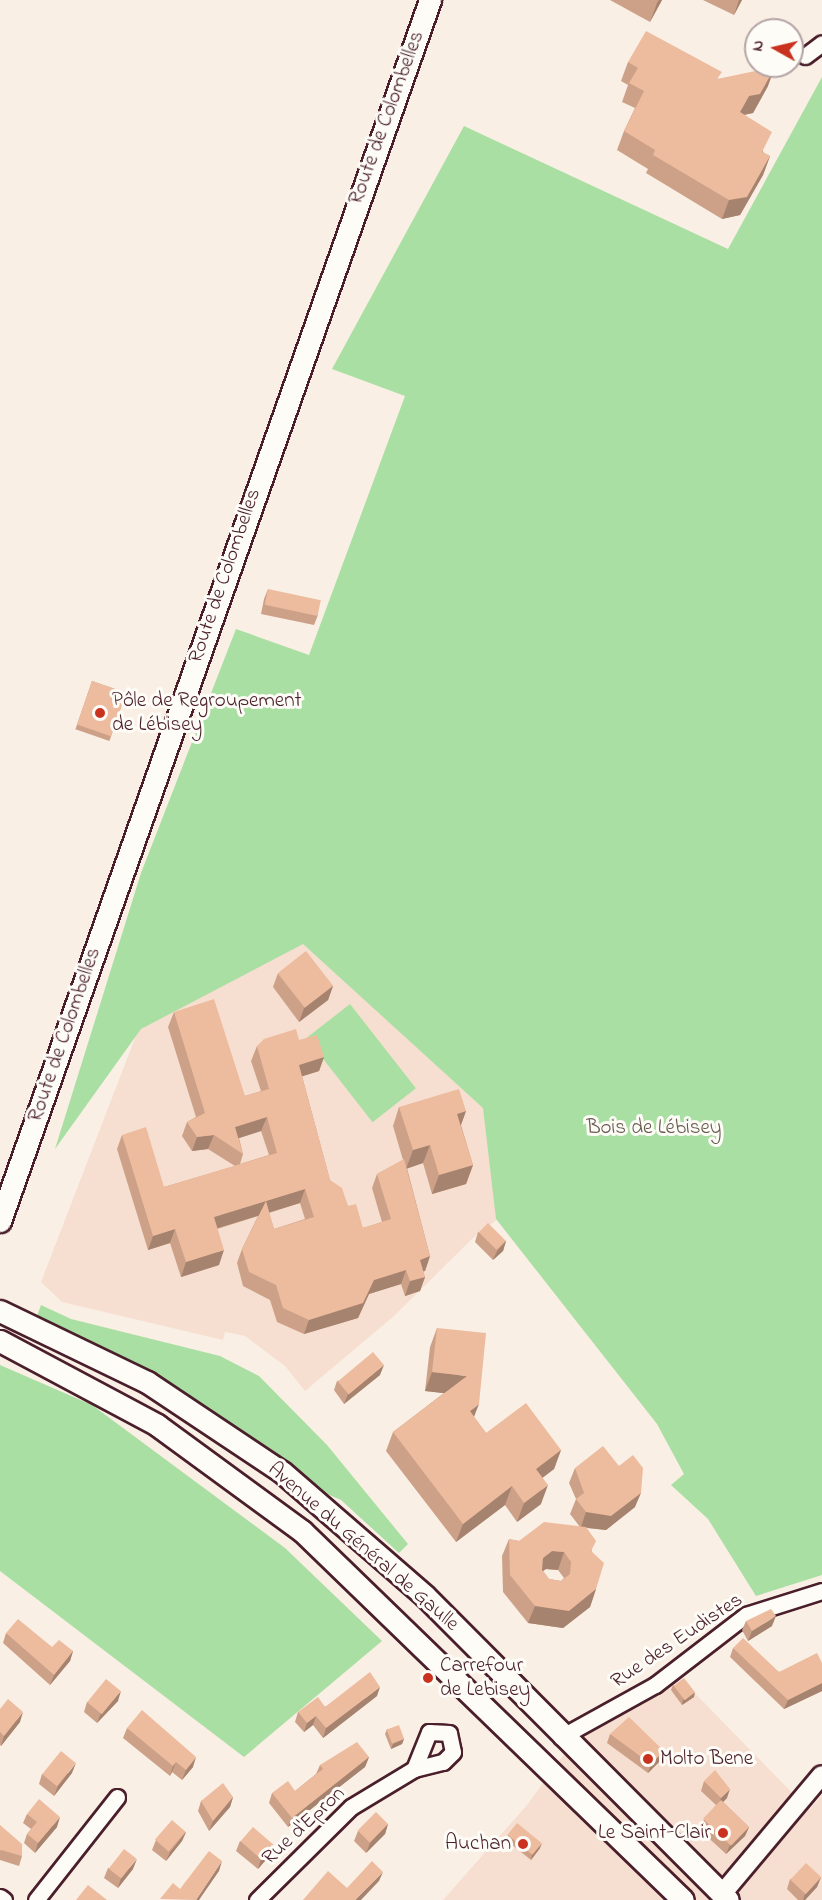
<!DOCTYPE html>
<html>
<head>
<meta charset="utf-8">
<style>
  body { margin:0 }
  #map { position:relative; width:822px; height:1900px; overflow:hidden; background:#faefe5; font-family:"Indie Flower",sans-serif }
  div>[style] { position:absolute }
  .built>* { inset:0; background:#f6dfd0 }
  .green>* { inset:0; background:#a9dfa3; transform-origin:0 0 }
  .roads { filter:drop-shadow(2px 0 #4a1f2b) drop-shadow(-2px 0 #4a1f2b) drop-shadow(0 2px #4a1f2b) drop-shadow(0 -2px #4a1f2b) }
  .minor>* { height:15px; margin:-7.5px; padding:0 7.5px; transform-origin:7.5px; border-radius:7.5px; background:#fdfcf7 }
  .tertiary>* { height:18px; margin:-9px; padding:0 9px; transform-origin:9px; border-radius:9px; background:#fdfcf7 }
  .secondary>* { height:21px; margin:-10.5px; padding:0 10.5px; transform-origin:10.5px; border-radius:10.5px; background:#fdfcf7 }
  .wall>* { inset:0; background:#cca188; transform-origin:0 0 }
  .shaded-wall>* { inset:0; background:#a6836f }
  .building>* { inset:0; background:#edbb9e; transform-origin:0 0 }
  .dots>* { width:16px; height:16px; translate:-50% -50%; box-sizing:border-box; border:3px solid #fdfcf7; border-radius:50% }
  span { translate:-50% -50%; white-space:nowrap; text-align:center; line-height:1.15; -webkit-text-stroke:6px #fdfcf7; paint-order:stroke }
  .street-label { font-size:21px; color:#4a1f2b }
  .poi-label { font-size:21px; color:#4a1f2b }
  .left { translate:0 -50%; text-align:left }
  .right { translate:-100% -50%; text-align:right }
  .park-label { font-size:21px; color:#66594f }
  .north { position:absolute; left:744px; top:18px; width:60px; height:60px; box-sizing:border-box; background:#fdfcf7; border:2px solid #b5a4a5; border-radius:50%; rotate:278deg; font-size:16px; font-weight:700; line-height:24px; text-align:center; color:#4a1f2b }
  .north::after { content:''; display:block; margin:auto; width:21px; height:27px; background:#c8321e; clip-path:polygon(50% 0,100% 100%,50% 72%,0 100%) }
</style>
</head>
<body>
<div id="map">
  <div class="built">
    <i style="clip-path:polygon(211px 841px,592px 1147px,474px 1237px,394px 1316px,305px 1391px,285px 1366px,245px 1336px,225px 1332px,223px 1340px,62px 1302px,41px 1282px)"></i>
    <i style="clip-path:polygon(678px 1676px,809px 1810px,822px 1795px,822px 1900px,443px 1900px,527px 1805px,579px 1734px)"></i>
  </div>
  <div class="green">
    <i style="clip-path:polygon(822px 77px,822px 1575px,756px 1596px,708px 1519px,671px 1485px,684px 1474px,657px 1424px,496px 1219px,483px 1108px,303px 944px,141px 1029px,55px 1149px,141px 873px,236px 629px,309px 655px,405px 396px,332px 369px,464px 126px,728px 249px)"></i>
    <i style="left:350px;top:1004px;width:107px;height:55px;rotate:52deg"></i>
    <i style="clip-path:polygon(41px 1305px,71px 1319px,220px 1356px,259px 1376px,327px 1445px,408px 1544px,399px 1553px,341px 1500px,318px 1490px,180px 1389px,37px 1316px)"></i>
    <i style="clip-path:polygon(0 1365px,92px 1405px,285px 1548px,382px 1641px,244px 1757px,0 1571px)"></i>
  </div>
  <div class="roads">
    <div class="minor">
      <i style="left:805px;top:56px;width:21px;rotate:-37deg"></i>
      <i style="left:561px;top:1737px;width:107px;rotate:-29deg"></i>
      <i style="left:655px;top:1685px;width:115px;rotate:-37.6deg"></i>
      <i style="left:746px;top:1615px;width:80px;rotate:-17.5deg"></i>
      <i style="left:0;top:1897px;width:5px;rotate:37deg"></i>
      <i style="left:36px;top:1900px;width:131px;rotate:-51.8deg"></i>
      <i style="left:257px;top:1900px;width:132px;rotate:-44.7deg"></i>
      <i style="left:351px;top:1807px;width:74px;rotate:-31.1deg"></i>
      <i style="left:414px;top:1769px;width:30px;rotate:-14deg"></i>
      <i style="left:443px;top:1762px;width:14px;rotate:-45deg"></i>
      <i style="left:453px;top:1752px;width:19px;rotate:-102deg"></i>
      <i style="left:449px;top:1733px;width:20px;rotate:-177deg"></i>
      <i style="left:429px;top:1732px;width:40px;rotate:112deg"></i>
    </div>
    <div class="tertiary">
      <i style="left:722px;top:1894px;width:155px;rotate:-50deg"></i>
    </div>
    <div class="secondary">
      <i style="left:0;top:1221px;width:1295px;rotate:-70.6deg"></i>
      <i style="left:0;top:1311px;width:163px;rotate:25.8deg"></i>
      <i style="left:147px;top:1382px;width:162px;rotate:33.7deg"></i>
      <i style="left:282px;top:1472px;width:189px;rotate:40.9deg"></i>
      <i style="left:425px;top:1596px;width:429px;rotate:45.1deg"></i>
      <i style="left:0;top:1341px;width:178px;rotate:28.1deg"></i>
      <i style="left:157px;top:1425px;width:180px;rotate:36.2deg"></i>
      <i style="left:302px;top:1531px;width:530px;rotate:44.08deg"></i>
    </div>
  </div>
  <div class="wall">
    <i style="clip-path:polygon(610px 0,662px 0,650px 22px)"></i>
    <i style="clip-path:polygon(703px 0,742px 0,734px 15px)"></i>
    <i style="clip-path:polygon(628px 62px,719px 79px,768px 86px,753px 113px,744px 115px,764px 153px,770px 156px,763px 175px,740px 215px,722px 219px,646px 173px,648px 169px,617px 150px,624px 131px,635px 108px,622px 102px,628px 85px,621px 81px)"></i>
    <i style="clip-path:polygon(268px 589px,318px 615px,314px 625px,261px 614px,264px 599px)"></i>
    <i style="left:92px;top:681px;width:36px;height:51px;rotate:19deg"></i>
    <i style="clip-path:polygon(278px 973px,333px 986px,328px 1000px,299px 1022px,273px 987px)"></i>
    <i style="clip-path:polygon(evenodd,174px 1012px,245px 1096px,261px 1091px,251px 1061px,257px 1046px,299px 1040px,324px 1057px,319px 1071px,302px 1076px,330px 1180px,363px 1228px,382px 1222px,372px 1188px,377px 1174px,403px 1160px,393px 1126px,399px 1107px,466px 1111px,461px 1125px,473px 1165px,466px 1184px,432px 1194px,423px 1163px,407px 1168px,430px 1256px,425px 1271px,423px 1271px,425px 1277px,420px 1291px,405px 1296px,401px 1284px,369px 1294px,358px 1318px,304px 1334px,277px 1322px,270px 1300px,243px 1286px,237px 1263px,242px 1249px,258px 1216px,217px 1229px,219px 1265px,181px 1277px,170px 1243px,148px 1250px,117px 1149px,122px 1135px,164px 1187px,235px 1166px,208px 1149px,192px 1151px,182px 1136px,187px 1122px,196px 1117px,168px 1027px,174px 1012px,261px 1131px,269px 1155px,240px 1164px,243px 1154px,239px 1138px,261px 1131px,174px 1012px,300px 1203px,305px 1219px,274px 1229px,269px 1213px,300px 1203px)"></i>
    <i style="clip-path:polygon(478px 1232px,506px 1241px,503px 1251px,493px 1260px,475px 1242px)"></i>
    <i style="clip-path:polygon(437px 1328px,474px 1417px,486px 1433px,561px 1450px,554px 1469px,542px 1478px,541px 1504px,517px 1522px,505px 1505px,456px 1542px,386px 1451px,393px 1432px,444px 1393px,425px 1391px,430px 1347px)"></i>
    <i style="clip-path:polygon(380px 1375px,344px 1404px,334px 1390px,337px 1381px)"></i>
    <i style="clip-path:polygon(evenodd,575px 1468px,635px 1507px,606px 1530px,586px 1528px,592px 1552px,596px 1589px,590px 1607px,563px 1628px,528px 1623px,503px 1592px,502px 1556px,509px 1539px,519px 1541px,580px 1527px,570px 1514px,576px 1499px,569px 1483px,575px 1468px,546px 1569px,558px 1570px,564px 1578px,561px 1581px,549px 1579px,543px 1571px,546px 1569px)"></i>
    <i style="clip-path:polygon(746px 1621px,772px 1626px,748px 1641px,742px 1630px)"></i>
    <i style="clip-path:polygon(6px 1633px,52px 1647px,73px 1651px,70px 1661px,50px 1685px,3px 1643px)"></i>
    <i style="clip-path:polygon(733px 1648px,779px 1672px,822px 1663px,822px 1691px,784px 1709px,730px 1657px)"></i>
    <i style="clip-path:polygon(673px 1685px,694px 1697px,682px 1705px,671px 1690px)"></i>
    <i style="clip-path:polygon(377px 1696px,323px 1738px,313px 1725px,304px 1732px,295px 1722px,298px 1712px)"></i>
    <i style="clip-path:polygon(118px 1701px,97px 1723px,84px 1712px,87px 1702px)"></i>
    <i style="clip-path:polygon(0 1709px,20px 1722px,1px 1746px,0 1745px)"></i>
    <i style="clip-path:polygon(127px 1728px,193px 1767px,182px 1780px,172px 1772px,170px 1776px,123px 1738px)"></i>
    <i style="clip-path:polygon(387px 1729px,404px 1739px,402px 1744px,391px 1749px,385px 1734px)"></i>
    <i style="clip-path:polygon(610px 1734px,664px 1751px,661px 1760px,648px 1773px,607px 1743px)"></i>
    <i style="clip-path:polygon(369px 1757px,365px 1767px,288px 1827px,269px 1803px,272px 1793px,295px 1791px,316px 1774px,320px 1765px)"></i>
    <i style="clip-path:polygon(72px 1773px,54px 1796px,39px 1784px,42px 1774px)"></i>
    <i style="clip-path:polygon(704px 1781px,727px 1798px,723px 1802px,749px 1827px,745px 1836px,726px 1854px,700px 1830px,704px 1820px,716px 1805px,701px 1791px)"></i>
    <i style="clip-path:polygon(233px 1797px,230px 1807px,209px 1831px,198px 1811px,201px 1801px)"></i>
    <i style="clip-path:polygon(27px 1814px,57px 1827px,35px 1853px,24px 1843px,27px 1834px,31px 1829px,23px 1823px)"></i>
    <i style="clip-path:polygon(388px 1824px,385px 1834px,366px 1853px,354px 1841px,358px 1831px)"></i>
    <i style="clip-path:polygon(0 1825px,22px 1856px,19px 1866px,0 1860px)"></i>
    <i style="clip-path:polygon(186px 1832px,182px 1841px,166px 1861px,152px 1850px,156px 1840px)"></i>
    <i style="clip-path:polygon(508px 1835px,540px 1848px,531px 1860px,506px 1840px)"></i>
    <i style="clip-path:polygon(240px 1841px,271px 1854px,258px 1869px,236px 1851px)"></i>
    <i style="clip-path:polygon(108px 1868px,133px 1869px,118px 1888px,104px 1878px)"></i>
    <i style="clip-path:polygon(821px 1877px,817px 1887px,805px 1900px,798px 1900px,787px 1889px,790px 1879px)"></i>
  </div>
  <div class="shaded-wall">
    <i style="clip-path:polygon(659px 0,662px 0,650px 22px,657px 3px)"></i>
    <i style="clip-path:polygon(739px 0,742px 0,734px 15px)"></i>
    <i style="clip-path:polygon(775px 67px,768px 86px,753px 113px,743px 115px,740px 112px,749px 96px)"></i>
    <i style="clip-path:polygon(770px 156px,763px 175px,740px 215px,722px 219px,729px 200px)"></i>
    <i style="clip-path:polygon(333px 986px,328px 1000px,299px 1022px,304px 1008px)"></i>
    <i style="clip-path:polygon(324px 1057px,319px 1071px,294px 1079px,299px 1065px)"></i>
    <i style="clip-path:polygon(466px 1111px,459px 1130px,457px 1114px)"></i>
    <i style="clip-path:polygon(267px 1117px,261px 1131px,230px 1141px,235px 1127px)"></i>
    <i style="clip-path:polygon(214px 1135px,208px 1149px,192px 1151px,197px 1137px)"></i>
    <i style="clip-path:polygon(430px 1145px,423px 1163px,406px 1169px,413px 1150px)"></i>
    <i style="clip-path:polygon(473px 1165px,466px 1184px,432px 1194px,439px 1175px)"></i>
    <i style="clip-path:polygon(305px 1189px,300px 1203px,208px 1231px,214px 1217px)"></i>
    <i style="clip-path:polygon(175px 1229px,170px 1243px,148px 1250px,153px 1236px)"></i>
    <i style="clip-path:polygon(506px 1241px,503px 1251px,493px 1260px,497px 1251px)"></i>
    <i style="clip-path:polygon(224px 1250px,219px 1265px,181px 1277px,186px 1262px)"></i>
    <i style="clip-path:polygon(430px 1256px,425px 1271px,414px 1274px,420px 1260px)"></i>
    <i style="clip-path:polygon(406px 1270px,401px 1284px,369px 1294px,358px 1318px,304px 1334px,309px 1320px,374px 1280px)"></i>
    <i style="clip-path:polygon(425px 1277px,420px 1291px,405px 1296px,410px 1281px)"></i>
    <i style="clip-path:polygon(384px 1365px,380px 1375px,344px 1404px,348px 1394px)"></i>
    <i style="clip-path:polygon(432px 1372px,467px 1376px,460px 1395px,425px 1391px)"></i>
    <i style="clip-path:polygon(479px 1404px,472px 1422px,470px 1411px)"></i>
    <i style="clip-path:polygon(561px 1450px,554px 1469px,529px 1488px,536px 1469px)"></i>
    <i style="clip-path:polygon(548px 1485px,541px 1504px,517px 1522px,524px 1503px)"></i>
    <i style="clip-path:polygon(512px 1486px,505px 1505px,456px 1542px,463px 1524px)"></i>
    <i style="clip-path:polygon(641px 1493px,635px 1507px,606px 1530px,581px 1527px,586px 1512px)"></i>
    <i style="clip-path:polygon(552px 1551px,564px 1552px,558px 1570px,546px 1569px,536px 1576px,543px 1558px)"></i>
    <i style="clip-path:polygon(596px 1589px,590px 1607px,563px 1628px,528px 1623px,535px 1606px)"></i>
    <i style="clip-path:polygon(776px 1616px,772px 1626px,748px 1641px,752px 1631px)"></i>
    <i style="clip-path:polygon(73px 1651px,70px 1661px,50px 1685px,54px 1675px)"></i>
    <i style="clip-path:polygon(822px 1683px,822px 1691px,784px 1709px,788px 1700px)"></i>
    <i style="clip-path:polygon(380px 1687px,377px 1696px,323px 1738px,326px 1728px)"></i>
    <i style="clip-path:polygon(121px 1691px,118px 1701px,97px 1723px,101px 1713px)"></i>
    <i style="clip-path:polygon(695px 1692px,694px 1697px,682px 1705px,683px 1700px)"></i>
    <i style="clip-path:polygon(23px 1712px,20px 1722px,1px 1746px,4px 1736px)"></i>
    <i style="clip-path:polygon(316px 1716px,313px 1725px,304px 1732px,307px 1723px)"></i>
    <i style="clip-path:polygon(404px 1739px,402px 1744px,391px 1749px,393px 1744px)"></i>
    <i style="clip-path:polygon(664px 1751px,661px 1760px,648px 1773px,651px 1764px)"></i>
    <i style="clip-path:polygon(196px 1757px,193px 1767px,182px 1780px,186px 1770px)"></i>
    <i style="clip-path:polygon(369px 1757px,365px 1767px,288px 1827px,292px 1818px)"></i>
    <i style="clip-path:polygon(176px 1762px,172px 1772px,170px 1776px,173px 1766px)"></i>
    <i style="clip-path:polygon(76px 1763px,72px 1773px,54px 1796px,58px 1786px)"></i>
    <i style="clip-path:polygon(730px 1789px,727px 1798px,718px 1807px,721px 1798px)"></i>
    <i style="clip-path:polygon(233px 1797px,230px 1807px,209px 1831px,213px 1821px)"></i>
    <i style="clip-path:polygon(60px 1817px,57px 1827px,35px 1853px,38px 1843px)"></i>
    <i style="clip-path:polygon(388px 1824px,385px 1834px,366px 1853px,370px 1843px)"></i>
    <i style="clip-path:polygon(749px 1827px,745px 1836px,726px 1854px,730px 1845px)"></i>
    <i style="clip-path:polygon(186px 1832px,182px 1841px,166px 1861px,170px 1852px)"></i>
    <i style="clip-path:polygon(542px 1843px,540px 1848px,531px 1860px,532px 1855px)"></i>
    <i style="clip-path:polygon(274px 1845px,271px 1854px,258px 1869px,261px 1859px)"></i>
    <i style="clip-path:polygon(137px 1859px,133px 1869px,118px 1888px,121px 1878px)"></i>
    <i style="clip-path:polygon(222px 1861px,219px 1871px,199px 1900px,196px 1900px)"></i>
    <i style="clip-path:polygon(383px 1872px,379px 1881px,361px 1900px,355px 1900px)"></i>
    <i style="clip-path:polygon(821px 1877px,817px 1887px,805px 1900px,803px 1900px,805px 1894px)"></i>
  </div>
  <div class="building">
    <i style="clip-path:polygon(646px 31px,722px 72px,717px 79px,775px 67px,760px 94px,749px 96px,740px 112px,772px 132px,762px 152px,770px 156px,747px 197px,729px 200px,653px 155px,655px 150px,624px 131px,644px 91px,629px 83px,638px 68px,628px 62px)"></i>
    <i style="left:268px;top:589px;width:54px;height:16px;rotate:12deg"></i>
    <i style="left:92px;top:681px;width:36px;height:46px;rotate:19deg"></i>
    <i style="left:306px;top:951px;width:44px;height:36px;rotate:52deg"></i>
    <i style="clip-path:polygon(214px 999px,245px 1096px,269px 1089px,257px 1046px,264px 1039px,296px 1029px,299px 1040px,317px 1035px,324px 1057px,299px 1065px,330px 1180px,342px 1188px,348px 1206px,356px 1204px,363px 1228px,391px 1219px,377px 1174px,404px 1159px,430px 1256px,420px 1260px,425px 1277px,410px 1281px,406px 1270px,374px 1280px,363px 1303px,309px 1320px,283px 1308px,276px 1285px,249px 1272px,242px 1249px,266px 1201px,274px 1229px,314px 1217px,305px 1189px,214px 1217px,224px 1250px,186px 1262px,175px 1229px,153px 1236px,122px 1135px,146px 1127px,164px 1187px,277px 1153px,267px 1117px,235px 1127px,243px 1154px,214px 1135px,197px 1137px,187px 1122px,205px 1113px,174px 1012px)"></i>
    <i style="clip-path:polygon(459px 1089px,466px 1111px,457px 1114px,473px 1165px,439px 1175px,430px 1145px,413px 1150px,399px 1107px)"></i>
    <i style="left:488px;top:1223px;width:25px;height:13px;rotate:45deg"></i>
    <i style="clip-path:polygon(437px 1328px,486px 1333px,479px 1404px,470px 1411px,486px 1433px,526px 1403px,561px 1450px,536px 1469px,548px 1485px,524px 1503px,512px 1486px,463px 1524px,393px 1432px,467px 1376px,432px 1372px)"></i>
    <i style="left:373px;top:1352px;width:17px;height:46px;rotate:50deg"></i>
    <i style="clip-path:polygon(603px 1446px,619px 1466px,633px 1455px,643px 1468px,641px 1493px,611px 1516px,586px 1512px,576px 1499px,584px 1493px,575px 1468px)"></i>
    <i style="clip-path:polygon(evenodd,544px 1522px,586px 1527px,596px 1541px,591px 1551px,604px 1563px,596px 1589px,569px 1611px,535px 1606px,510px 1575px,509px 1539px,519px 1541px,544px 1522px,552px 1551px,564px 1552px,571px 1562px,570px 1574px,561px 1581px,549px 1579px,542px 1570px,543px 1558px,552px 1551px)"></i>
    <i style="clip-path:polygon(771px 1609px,776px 1616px,752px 1631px,746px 1621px)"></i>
    <i style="clip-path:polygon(18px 1619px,52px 1647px,59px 1640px,73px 1651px,54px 1675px,6px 1633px)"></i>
    <i style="clip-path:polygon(743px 1638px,779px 1672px,817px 1653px,822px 1663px,822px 1683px,788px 1700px,733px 1648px)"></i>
    <i style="clip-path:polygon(370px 1672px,380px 1687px,326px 1728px,316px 1716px,307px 1723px,298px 1712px,318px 1697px,325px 1707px)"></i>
    <i style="left:684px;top:1678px;width:18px;height:13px;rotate:52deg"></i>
    <i style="left:106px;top:1679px;width:19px;height:30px;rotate:39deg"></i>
    <i style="clip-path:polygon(8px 1699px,23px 1712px,4px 1736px,0 1732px,0 1709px)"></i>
    <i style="clip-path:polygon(142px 1710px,196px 1757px,186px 1770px,176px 1762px,173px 1766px,127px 1728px)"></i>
    <i style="clip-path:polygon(629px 1717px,664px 1751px,651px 1764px,610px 1734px)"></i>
    <i style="left:399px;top:1725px;width:15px;height:13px;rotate:70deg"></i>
    <i style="clip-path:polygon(357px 1742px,369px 1757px,292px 1818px,272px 1793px,288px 1781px,295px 1791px,323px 1769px,320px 1765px)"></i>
    <i style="left:61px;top:1751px;width:19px;height:30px;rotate:39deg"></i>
    <i style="clip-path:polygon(715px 1770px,730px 1789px,721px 1798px,704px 1781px)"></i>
    <i style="clip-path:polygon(223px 1783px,233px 1797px,213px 1821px,201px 1801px)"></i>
    <i style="clip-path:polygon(39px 1799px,60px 1817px,38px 1843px,27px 1834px,37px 1822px,27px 1814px)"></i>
    <i style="left:721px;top:1800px;width:39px;height:26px;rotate:44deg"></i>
    <i style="left:376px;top:1812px;width:17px;height:26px;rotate:45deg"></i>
    <i style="left:172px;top:1820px;width:18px;height:26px;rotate:41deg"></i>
    <i style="left:517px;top:1823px;width:32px;height:15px;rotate:39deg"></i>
    <i style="clip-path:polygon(0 1825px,22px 1844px,22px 1856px,1px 1850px,0 1851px)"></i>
    <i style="left:253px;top:1827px;width:28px;height:19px;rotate:41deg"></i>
    <i style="left:124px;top:1849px;width:16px;height:25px;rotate:38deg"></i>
    <i style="clip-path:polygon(209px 1851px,222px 1861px,196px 1900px,160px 1899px,173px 1883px,180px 1889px)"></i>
    <i style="clip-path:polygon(372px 1861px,383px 1872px,355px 1900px,303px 1900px,328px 1871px,347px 1888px)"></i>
    <i style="left:806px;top:1863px;width:21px;height:23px;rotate:43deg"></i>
    <i style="clip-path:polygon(88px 1885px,107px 1900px,76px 1900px)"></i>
  </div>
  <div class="dots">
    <i style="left:100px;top:713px;background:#c8321e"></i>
    <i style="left:428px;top:1678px;background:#c8321e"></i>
    <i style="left:648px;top:1759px;background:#c8321e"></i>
    <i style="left:723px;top:1833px;background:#c8321e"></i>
    <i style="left:523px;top:1844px;background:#c8321e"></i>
  </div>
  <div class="street-label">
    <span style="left:387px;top:118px;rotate:-70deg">Route de Colombelles</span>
    <span style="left:225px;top:576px;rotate:-71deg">Route de Colombelles</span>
    <span style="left:65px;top:1035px;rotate:-71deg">Route de Colombelles</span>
    <span style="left:363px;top:1547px;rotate:41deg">Avenue du Général de Gaulle</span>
    <span style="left:677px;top:1641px;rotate:-34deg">Rue des Eudistes</span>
    <span style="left:304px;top:1826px;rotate:-43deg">Rue d'Epron</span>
  </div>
  <div class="poi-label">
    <span class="left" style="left:112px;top:713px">Pôle de Regroupement<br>de Lébisey</span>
    <span class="left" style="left:440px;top:1678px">Carrefour<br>de Lebisey</span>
    <span class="left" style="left:660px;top:1759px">Molto Bene</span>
    <span class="right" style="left:711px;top:1833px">Le Saint-Clair</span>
    <span class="right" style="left:511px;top:1844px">Auchan</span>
  </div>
  <div class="park-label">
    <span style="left:654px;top:1128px">Bois de Lébisey</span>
  </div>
  <div class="north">N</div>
</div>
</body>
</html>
